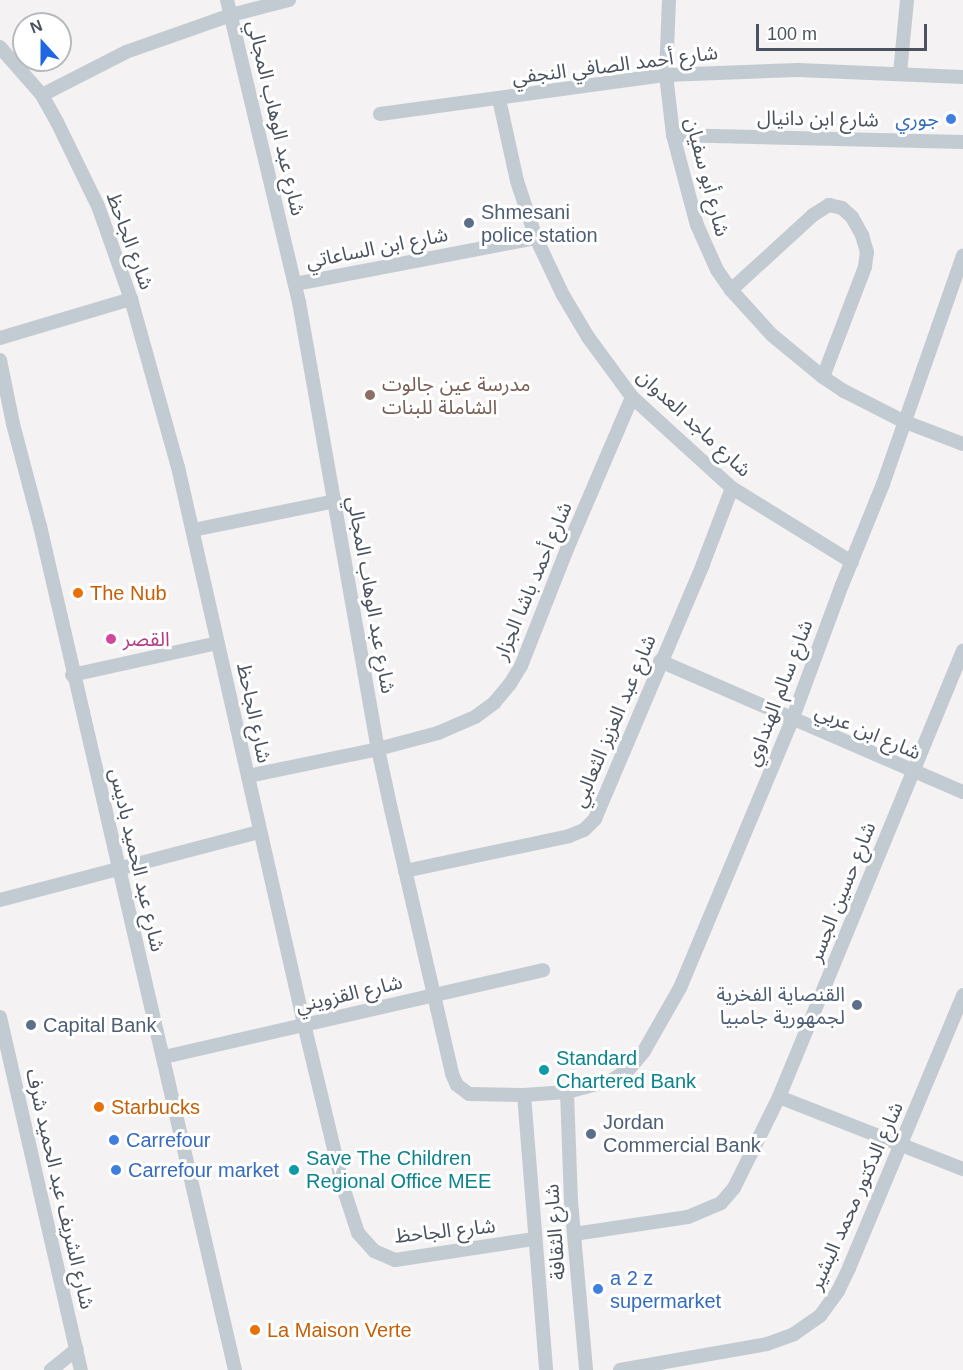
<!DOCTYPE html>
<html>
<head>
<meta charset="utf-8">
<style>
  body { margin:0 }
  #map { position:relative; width:963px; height:1370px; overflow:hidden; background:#f4f2f2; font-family:Helvetica,"Noto Sans Arabic",sans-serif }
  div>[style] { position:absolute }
  .minor>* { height:14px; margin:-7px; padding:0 7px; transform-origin:7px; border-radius:7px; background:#c3cbd2 }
  .dots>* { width:16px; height:16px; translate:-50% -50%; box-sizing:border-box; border:3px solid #fff; border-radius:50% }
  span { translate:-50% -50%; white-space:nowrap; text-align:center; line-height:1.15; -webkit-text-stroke:6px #fff; paint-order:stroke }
  .street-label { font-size:20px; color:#4a535f }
  .shop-label { font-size:20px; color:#366cbe }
  .right { translate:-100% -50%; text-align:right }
  .left { translate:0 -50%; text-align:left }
  .service-label { font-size:20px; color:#4e5e75 }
  .education-label { font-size:20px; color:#785e54 }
  .food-label { font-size:20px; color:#c56008 }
  .hotel-label { font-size:20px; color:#b23c85 }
  .culture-label { font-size:20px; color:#0d838f }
  .north { position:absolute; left:12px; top:12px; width:60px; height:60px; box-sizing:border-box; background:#fff; border:2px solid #b7babf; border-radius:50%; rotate:339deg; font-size:16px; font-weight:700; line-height:24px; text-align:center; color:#4a535f }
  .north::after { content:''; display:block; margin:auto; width:21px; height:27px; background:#1f67e0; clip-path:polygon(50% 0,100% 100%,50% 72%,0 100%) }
  .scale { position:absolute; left:756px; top:24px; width:171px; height:27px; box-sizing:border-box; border:3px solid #4a535f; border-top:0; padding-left:8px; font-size:18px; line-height:21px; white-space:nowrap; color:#4a535f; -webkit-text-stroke:4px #fff; paint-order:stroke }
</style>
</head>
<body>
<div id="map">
  <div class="minor">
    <i style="left:227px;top:0;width:310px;rotate:76.6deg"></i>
    <i style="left:299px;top:302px;width:454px;rotate:80deg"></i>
    <i style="left:378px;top:749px;width:61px;rotate:77.8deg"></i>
    <i style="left:391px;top:809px;width:272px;rotate:77deg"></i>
    <i style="left:452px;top:1074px;width:12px;rotate:66deg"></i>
    <i style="left:457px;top:1085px;width:15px;rotate:37deg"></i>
    <i style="left:469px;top:1094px;width:55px;rotate:1deg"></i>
    <i style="left:524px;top:1095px;width:43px;rotate:-4deg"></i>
    <i style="left:567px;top:1092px;width:47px;rotate:-14.9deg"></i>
    <i style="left:612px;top:1080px;width:20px;rotate:-33deg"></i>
    <i style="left:629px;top:1069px;width:23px;rotate:-50deg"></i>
    <i style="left:644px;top:1051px;width:73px;rotate:-60.3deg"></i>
    <i style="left:680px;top:988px;width:290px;rotate:-67.3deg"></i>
    <i style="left:792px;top:720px;width:144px;rotate:-69.7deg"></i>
    <i style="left:842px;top:585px;width:109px;rotate:-67.9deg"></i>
    <i style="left:883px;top:484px;width:242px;rotate:-70.7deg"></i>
    <i style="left:669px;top:0;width:75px;rotate:92.3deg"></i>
    <i style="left:666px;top:75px;width:60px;rotate:83.3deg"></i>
    <i style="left:673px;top:135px;width:93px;rotate:75.1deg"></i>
    <i style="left:697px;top:225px;width:49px;rotate:66deg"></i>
    <i style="left:717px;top:270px;width:24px;rotate:55deg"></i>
    <i style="left:731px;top:290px;width:61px;rotate:47.7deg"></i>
    <i style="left:772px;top:335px;width:66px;rotate:39.5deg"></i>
    <i style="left:823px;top:377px;width:25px;rotate:34deg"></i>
    <i style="left:844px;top:391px;width:66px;rotate:27deg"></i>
    <i style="left:903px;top:421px;width:64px;rotate:21deg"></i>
    <i style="left:0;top:47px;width:64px;rotate:48.8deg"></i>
    <i style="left:42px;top:95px;width:31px;rotate:61deg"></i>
    <i style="left:57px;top:122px;width:93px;rotate:64deg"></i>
    <i style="left:98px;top:206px;width:99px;rotate:70.5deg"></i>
    <i style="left:131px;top:299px;width:174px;rotate:74.4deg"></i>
    <i style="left:178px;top:467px;width:571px;rotate:77.25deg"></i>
    <i style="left:304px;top:1024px;width:168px;rotate:76.5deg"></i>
    <i style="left:343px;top:1187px;width:48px;rotate:71.9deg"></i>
    <i style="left:358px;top:1233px;width:24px;rotate:48deg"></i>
    <i style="left:374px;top:1251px;width:23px;rotate:23deg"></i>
    <i style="left:395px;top:1260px;width:141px;rotate:-8.6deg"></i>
    <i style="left:900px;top:73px;width:73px;rotate:-84.5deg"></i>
    <i style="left:42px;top:95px;width:94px;rotate:-27.1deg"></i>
    <i style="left:126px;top:52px;width:111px;rotate:-19.4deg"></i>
    <i style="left:231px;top:15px;width:60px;rotate:-14.5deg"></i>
    <i style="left:499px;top:99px;width:84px;rotate:77.6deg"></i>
    <i style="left:517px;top:181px;width:60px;rotate:71.6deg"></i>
    <i style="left:536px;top:238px;width:63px;rotate:64.7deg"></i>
    <i style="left:563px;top:295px;width:49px;rotate:59.2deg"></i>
    <i style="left:588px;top:337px;width:74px;rotate:53.7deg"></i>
    <i style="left:632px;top:397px;width:135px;rotate:42.3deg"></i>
    <i style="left:732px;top:488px;width:141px;rotate:31.7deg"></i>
    <i style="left:380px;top:114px;width:289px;rotate:-7.8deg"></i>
    <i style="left:666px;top:75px;width:132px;rotate:-2.2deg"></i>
    <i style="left:798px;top:70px;width:165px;rotate:2.4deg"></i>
    <i style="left:673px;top:135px;width:290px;rotate:1.4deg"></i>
    <i style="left:295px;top:284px;width:245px;rotate:-10.8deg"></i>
    <i style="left:731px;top:290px;width:111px;rotate:-42.4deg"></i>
    <i style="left:813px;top:215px;width:19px;rotate:-32deg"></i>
    <i style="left:829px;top:205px;width:13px;rotate:13deg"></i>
    <i style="left:842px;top:208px;width:13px;rotate:42deg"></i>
    <i style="left:852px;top:217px;width:21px;rotate:61deg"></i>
    <i style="left:862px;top:235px;width:18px;rotate:74deg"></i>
    <i style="left:867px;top:252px;width:15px;rotate:98deg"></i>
    <i style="left:865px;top:267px;width:118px;rotate:110.9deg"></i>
    <i style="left:0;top:338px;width:137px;rotate:-16.6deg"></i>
    <i style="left:0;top:360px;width:65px;rotate:78.5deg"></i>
    <i style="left:13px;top:424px;width:106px;rotate:75.2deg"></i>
    <i style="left:40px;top:526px;width:866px;rotate:76.99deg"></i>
    <i style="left:193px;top:530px;width:145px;rotate:-11.5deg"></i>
    <i style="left:660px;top:661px;width:330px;rotate:23.4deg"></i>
    <i style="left:72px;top:675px;width:149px;rotate:-12.4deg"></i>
    <i style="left:248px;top:776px;width:133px;rotate:-11.7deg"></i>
    <i style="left:378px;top:749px;width:62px;rotate:-14.9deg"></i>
    <i style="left:438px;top:733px;width:40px;rotate:-23.4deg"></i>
    <i style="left:475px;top:717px;width:24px;rotate:-36deg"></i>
    <i style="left:494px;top:703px;width:25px;rotate:-50deg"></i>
    <i style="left:510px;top:684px;width:21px;rotate:-59deg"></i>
    <i style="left:521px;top:666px;width:126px;rotate:-68.5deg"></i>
    <i style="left:567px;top:549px;width:165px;rotate:-66.8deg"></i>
    <i style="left:405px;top:871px;width:168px;rotate:-12deg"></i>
    <i style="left:569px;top:836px;width:16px;rotate:-22deg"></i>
    <i style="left:584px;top:830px;width:16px;rotate:-45deg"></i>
    <i style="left:595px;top:819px;width:277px;rotate:-67deg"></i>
    <i style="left:703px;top:564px;width:81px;rotate:-69.1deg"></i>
    <i style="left:0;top:900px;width:268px;rotate:-14.7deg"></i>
    <i style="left:0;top:1017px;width:362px;rotate:77.1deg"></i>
    <i style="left:164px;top:1057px;width:389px;rotate:-12.9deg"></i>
    <i style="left:567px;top:1092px;width:109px;rotate:87.9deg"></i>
    <i style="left:571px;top:1201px;width:170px;rotate:84.9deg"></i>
    <i style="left:524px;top:1095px;width:276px;rotate:85.4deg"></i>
    <i style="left:779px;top:1097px;width:198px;rotate:21.4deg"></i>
    <i style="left:574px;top:1234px;width:115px;rotate:-8.5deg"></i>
    <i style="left:688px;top:1217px;width:36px;rotate:-23deg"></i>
    <i style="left:721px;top:1203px;width:20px;rotate:-49deg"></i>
    <i style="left:734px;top:1188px;width:102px;rotate:-63.7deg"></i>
    <i style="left:779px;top:1097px;width:483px;rotate:-67.6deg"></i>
    <i style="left:51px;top:1370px;width:33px;rotate:-39deg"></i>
    <i style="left:620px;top:1370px;width:149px;rotate:-10deg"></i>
    <i style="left:767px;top:1344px;width:29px;rotate:-20deg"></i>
    <i style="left:794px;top:1334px;width:32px;rotate:-35deg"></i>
    <i style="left:820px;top:1316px;width:31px;rotate:-54deg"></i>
    <i style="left:838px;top:1291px;width:25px;rotate:-64deg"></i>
    <i style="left:849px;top:1268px;width:296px;rotate:-67.3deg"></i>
  </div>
  <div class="dots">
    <i style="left:951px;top:119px;background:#3f7fe0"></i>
    <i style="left:469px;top:223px;background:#5c6f8a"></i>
    <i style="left:370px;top:395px;background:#8d6e63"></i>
    <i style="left:78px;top:593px;background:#e8710a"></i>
    <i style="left:111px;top:639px;background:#d1479c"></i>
    <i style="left:857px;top:1005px;background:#5c6f8a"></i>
    <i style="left:31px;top:1025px;background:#5c6f8a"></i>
    <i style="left:544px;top:1070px;background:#0f9aa8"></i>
    <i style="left:99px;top:1107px;background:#e8710a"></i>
    <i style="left:591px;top:1134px;background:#5c6f8a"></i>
    <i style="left:114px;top:1140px;background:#3f7fe0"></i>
    <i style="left:116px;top:1170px;background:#3f7fe0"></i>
    <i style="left:294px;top:1170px;background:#0f9aa8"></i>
    <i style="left:598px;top:1289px;background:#3f7fe0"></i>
    <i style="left:255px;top:1330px;background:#e8710a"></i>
  </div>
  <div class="street-label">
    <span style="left:615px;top:65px;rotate:-7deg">شارع أحمد الصافي النجفي</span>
    <span style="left:276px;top:118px;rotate:77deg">شارع عبد الوهاب المجالي</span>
    <span style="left:818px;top:119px;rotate:1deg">شارع ابن دانيال</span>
    <span style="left:707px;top:177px;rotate:75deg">شارع أبو سفيان</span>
    <span style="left:130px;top:241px;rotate:70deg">شارع الجاحظ</span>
    <span style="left:377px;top:248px;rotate:-11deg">شارع ابن الساعاتي</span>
    <span style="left:694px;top:423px;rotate:43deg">شارع ماجد العدوان</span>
    <span style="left:533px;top:581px;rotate:-67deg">شارع أحمد باشا الجزار</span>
    <span style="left:371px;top:595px;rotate:80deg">شارع عبد الوهاب المجالي</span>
    <span style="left:779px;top:693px;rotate:-69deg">شارع سالم الهنداوي</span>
    <span style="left:254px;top:713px;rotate:78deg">شارع الجاحظ</span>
    <span style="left:614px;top:721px;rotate:-67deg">شارع عبد العزيز الثعالبي</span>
    <span style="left:868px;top:732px;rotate:23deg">شارع ابن عربي</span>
    <span style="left:137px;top:860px;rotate:77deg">شارع عبد الحميد باديس</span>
    <span style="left:842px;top:892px;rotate:-68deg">شارع حسين الجسر</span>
    <span style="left:349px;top:994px;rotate:-13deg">شارع القزويني</span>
    <span style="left:60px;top:1189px;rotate:77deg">شارع الشريف عبد الحميد شرف</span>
    <span style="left:856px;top:1196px;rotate:-66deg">شارع الدكتور محمد البشير</span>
    <span style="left:445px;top:1231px;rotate:-6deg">شارع الجاحظ</span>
    <span style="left:555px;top:1232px;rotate:-94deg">شارع الثقافة</span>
  </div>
  <div class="shop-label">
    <span class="right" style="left:939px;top:119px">جوري</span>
    <span class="left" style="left:126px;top:1140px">Carrefour</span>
    <span class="left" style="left:128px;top:1170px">Carrefour market</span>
    <span class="left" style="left:610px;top:1290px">a 2 z<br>supermarket</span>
  </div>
  <div class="service-label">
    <span class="left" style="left:481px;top:224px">Shmesani<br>police station</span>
    <span class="right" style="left:845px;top:1006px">القنصاية الفخرية<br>لجمهورية جامبيا</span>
    <span class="left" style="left:43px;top:1025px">Capital Bank</span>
    <span class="left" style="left:603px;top:1134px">Jordan<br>Commercial Bank</span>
  </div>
  <div class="education-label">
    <span class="left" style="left:382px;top:396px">مدرسة عين جالوت<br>الشاملة للبنات</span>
  </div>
  <div class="food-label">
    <span class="left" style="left:90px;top:593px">The Nub</span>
    <span class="left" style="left:111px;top:1107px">Starbucks</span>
    <span class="left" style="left:267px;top:1330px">La Maison Verte</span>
  </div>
  <div class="hotel-label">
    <span class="left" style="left:123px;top:639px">القصر</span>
  </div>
  <div class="culture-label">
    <span class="left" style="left:556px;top:1070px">Standard<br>Chartered Bank</span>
    <span class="left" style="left:306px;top:1170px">Save The Children<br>Regional Office MEE</span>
  </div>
  <div class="north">N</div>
  <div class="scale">100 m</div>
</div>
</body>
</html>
